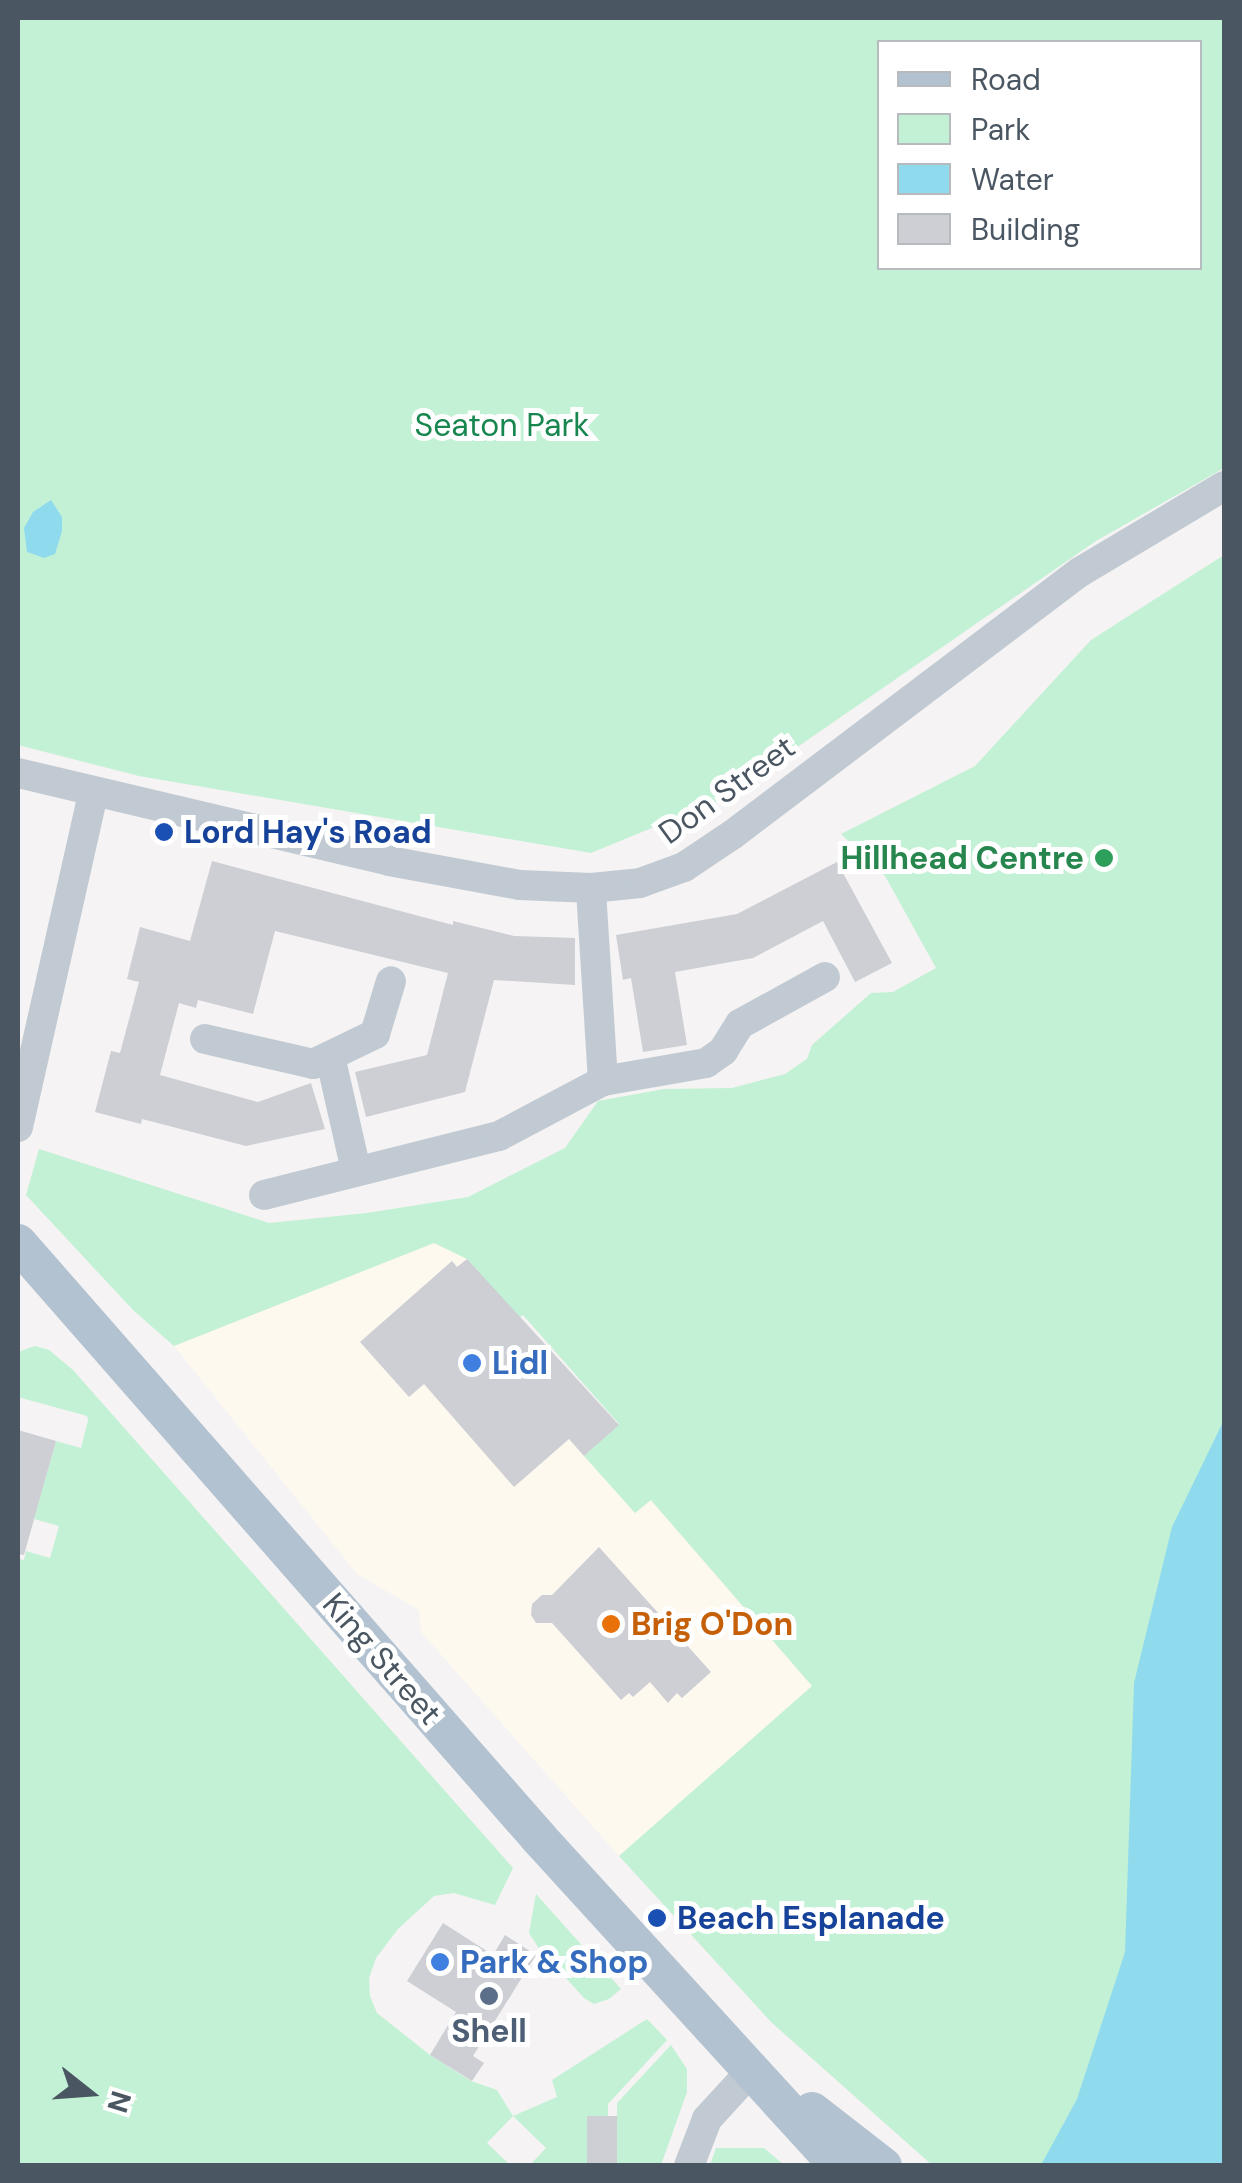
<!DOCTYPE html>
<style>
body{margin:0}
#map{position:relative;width:1242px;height:2183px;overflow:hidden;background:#f5f3f3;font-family:"DM Sans",sans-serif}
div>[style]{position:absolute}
.commercial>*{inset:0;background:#fdf9ef}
.green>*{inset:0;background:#c3f1d5}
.water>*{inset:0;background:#90daee}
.building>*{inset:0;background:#cdcfd5;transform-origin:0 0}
.minor>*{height:30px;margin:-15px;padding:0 15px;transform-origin:15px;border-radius:15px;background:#c1cad2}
.major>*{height:38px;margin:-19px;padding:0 19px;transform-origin:19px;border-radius:19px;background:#b3c2d1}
.dots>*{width:28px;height:28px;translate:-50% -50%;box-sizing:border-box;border:5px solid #fff;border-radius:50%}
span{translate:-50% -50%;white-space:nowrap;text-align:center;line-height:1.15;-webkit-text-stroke:10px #fff;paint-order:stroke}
.park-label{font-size:32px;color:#17864f}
.street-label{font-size:32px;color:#4a5661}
.transit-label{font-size:32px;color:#164399;font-weight:700}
.left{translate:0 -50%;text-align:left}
.leisure-label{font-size:32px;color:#27864d;font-weight:700}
.right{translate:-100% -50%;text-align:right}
.shop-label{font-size:32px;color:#366cbe;font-weight:700}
.food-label{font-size:32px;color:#c56008;font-weight:700}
.service-label{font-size:32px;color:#4e5e75;font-weight:700}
.frame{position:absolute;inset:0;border:20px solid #4a5661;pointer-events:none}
.legend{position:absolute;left:877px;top:40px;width:325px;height:230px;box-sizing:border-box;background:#fff;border:2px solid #b7bbc0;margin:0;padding:12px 18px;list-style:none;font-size:30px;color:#4a5661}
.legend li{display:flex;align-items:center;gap:20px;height:50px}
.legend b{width:50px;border:2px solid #b7bbc0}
.north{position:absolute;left:40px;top:2043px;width:100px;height:100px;-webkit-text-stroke:8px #fff;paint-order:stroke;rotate:107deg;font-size:28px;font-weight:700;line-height:40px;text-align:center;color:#4a5661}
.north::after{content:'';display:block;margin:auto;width:35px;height:45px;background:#4a5661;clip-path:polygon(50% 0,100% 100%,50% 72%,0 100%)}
</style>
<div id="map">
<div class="commercial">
<div style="clip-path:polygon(434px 1243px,467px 1259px,619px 1425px,585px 1456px,635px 1513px,650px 1500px,812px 1686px,619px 1856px,421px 1632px,419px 1610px,357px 1574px,174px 1346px)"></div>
</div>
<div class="green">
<div style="clip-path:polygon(evenodd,18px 18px,1224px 18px,1224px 468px,1096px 541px,722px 799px,591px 853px,139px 776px,18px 745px,18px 18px,880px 42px,1200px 42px,1200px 268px,880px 268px,880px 42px)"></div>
<div style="clip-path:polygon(1224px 555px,1224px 2165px,932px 2165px,771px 2022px,619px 1856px,812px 1686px,651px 1500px,635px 1513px,584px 1456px,619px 1424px,523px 1315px,519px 1318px,467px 1259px,434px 1243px,174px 1346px,133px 1310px,26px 1195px,39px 1149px,269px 1223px,367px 1213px,468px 1197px,565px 1148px,598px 1101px,664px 1089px,732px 1088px,785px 1074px,807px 1059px,812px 1045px,871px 993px,893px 992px,936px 968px,885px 876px,841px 834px,975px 766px,1091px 640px)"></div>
<div style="clip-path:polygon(35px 1346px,49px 1350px,73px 1370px,513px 1868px,495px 1905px,454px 1893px,434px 1896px,398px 1929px,376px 1958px,369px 1978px,370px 1996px,377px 2013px,430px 2055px,471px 2081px,497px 2090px,513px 2116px,557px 2097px,552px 2080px,647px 2019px,667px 2040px,608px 2104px,608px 2116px,587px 2116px,587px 2165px,530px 2165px,546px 2148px,513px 2116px,487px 2143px,510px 2165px,18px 2165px,18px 1559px,24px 1560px,26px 1551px,50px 1558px,59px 1526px,34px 1519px,56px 1441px,81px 1448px,88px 1421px,87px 1416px,18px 1397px,18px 1352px)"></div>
<div style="clip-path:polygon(536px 1894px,621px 1989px,609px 1999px,594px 2004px,584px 1998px,538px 1947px,529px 1933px)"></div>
<div style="clip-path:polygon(671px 2045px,687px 2069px,687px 2092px,661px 2165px,617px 2165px,617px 2103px)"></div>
<div style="clip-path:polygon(716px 2148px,764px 2148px,784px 2165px,710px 2165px)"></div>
</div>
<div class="water">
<div style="clip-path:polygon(51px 500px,62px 517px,62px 531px,55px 554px,44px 558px,27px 552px,24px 528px,33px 512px)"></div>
<div style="clip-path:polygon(1224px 1420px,1224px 2165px,1041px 2165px,1077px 2099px,1125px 1952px,1134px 1683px,1172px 1527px)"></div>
</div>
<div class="building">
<div style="clip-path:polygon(212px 861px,453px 925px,453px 921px,514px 936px,575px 938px,575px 985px,494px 980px,465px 1092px,366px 1117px,355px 1072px,427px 1055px,448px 973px,275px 931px,253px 1014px,198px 1000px,196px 1008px,179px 1003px,160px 1075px,258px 1102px,311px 1083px,325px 1129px,246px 1146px,142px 1119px,141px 1124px,95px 1112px,111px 1051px,120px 1053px,139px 982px,127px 979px,140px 927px,190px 941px)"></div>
<div style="clip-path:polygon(837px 862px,892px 963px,855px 982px,823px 921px,753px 958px,675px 972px,687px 1045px,643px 1052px,631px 978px,623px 980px,616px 935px,737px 914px)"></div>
<div style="clip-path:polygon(467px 1259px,619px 1425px,584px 1456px,569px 1439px,514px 1487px,424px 1384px,409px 1397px,360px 1342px,452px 1261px,457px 1267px)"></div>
<div style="clip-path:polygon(18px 1430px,56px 1441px,24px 1555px,18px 1554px)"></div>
<div style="clip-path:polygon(599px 1547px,711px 1672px,682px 1698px,677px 1693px,668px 1703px,650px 1682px,633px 1697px,629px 1693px,621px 1700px,552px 1623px,536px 1623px,531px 1615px,532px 1604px,542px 1595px,552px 1595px)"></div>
<div style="clip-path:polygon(443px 1923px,493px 1955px,505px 1935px,536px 1955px,473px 2056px,484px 2063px,472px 2081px,430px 2055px,456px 2012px,407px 1981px)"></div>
<div style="left:587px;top:2116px;width:30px;height:50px"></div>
</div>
<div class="minor">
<div style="left:18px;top:773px;width:381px;rotate:13.3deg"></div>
<div style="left:389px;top:861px;width:133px;rotate:10.4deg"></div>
<div style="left:520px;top:885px;width:71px;rotate:2.4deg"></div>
<div style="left:591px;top:888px;width:49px;rotate:-5.8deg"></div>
<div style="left:640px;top:883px;width:47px;rotate:-20deg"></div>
<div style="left:684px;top:867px;width:58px;rotate:-33.7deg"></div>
<div style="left:732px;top:835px;width:436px;rotate:-37.1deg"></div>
<div style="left:1080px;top:572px;width:168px;rotate:-30.8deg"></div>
<div style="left:205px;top:1039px;width:111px;rotate:13deg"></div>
<div style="left:313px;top:1064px;width:69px;rotate:-25.8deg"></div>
<div style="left:375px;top:1034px;width:55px;rotate:-73.2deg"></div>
<div style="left:330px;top:1056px;width:117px;rotate:77.2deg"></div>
<div style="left:603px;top:1081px;width:105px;rotate:-9.9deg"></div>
<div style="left:706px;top:1063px;width:21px;rotate:-35deg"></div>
<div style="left:723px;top:1051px;width:32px;rotate:-58deg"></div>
<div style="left:740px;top:1024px;width:97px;rotate:-28.9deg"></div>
<div style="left:18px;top:1127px;width:344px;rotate:-77.3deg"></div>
<div style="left:264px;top:1195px;width:242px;rotate:-14.1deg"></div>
<div style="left:499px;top:1136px;width:118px;rotate:-27.9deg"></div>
<div style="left:603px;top:1081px;width:193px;rotate:-93.6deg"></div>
<div style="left:689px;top:2166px;width:50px;rotate:-69deg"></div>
<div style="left:707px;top:2119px;width:65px;rotate:-47.5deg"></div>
</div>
<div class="major">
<div style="left:18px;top:1243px;width:791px;rotate:48.79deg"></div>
<div style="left:539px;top:1838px;width:445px;rotate:47.6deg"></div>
<div style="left:812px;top:2111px;width:90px;rotate:37.8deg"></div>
</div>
<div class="dots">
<div style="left:164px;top:832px;background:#1a4fb4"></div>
<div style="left:1104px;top:858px;background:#2e9e5b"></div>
<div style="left:472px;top:1363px;background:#3f7fe0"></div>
<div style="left:611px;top:1624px;background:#e8710a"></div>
<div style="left:657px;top:1918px;background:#1a4fb4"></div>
<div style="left:440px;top:1962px;background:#3f7fe0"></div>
<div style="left:489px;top:1996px;background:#5c6f8a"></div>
</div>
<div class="park-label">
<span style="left:502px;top:425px">Seaton Park</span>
</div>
<div class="street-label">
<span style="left:727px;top:790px;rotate:-36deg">Don Street</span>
<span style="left:382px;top:1659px;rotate:49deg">King Street</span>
</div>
<div class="transit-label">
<span class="left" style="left:184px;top:832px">Lord Hay's Road</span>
<span class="left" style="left:677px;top:1918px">Beach Esplanade</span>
</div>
<div class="leisure-label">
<span class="right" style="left:1084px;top:858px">Hillhead Centre</span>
</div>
<div class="shop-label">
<span class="left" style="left:492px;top:1363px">Lidl</span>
<span class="left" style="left:460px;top:1962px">Park &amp; Shop</span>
</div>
<div class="food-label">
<span class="left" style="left:631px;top:1624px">Brig O'Don</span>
</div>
<div class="service-label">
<span style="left:489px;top:2031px">Shell</span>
</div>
<div class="frame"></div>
<ul class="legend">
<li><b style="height:12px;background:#b3c2d1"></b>Road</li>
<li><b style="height:28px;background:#c3f1d5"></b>Park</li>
<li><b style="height:28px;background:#90daee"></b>Water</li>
<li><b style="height:28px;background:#cdcfd5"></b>Building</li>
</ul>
<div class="north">N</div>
</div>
